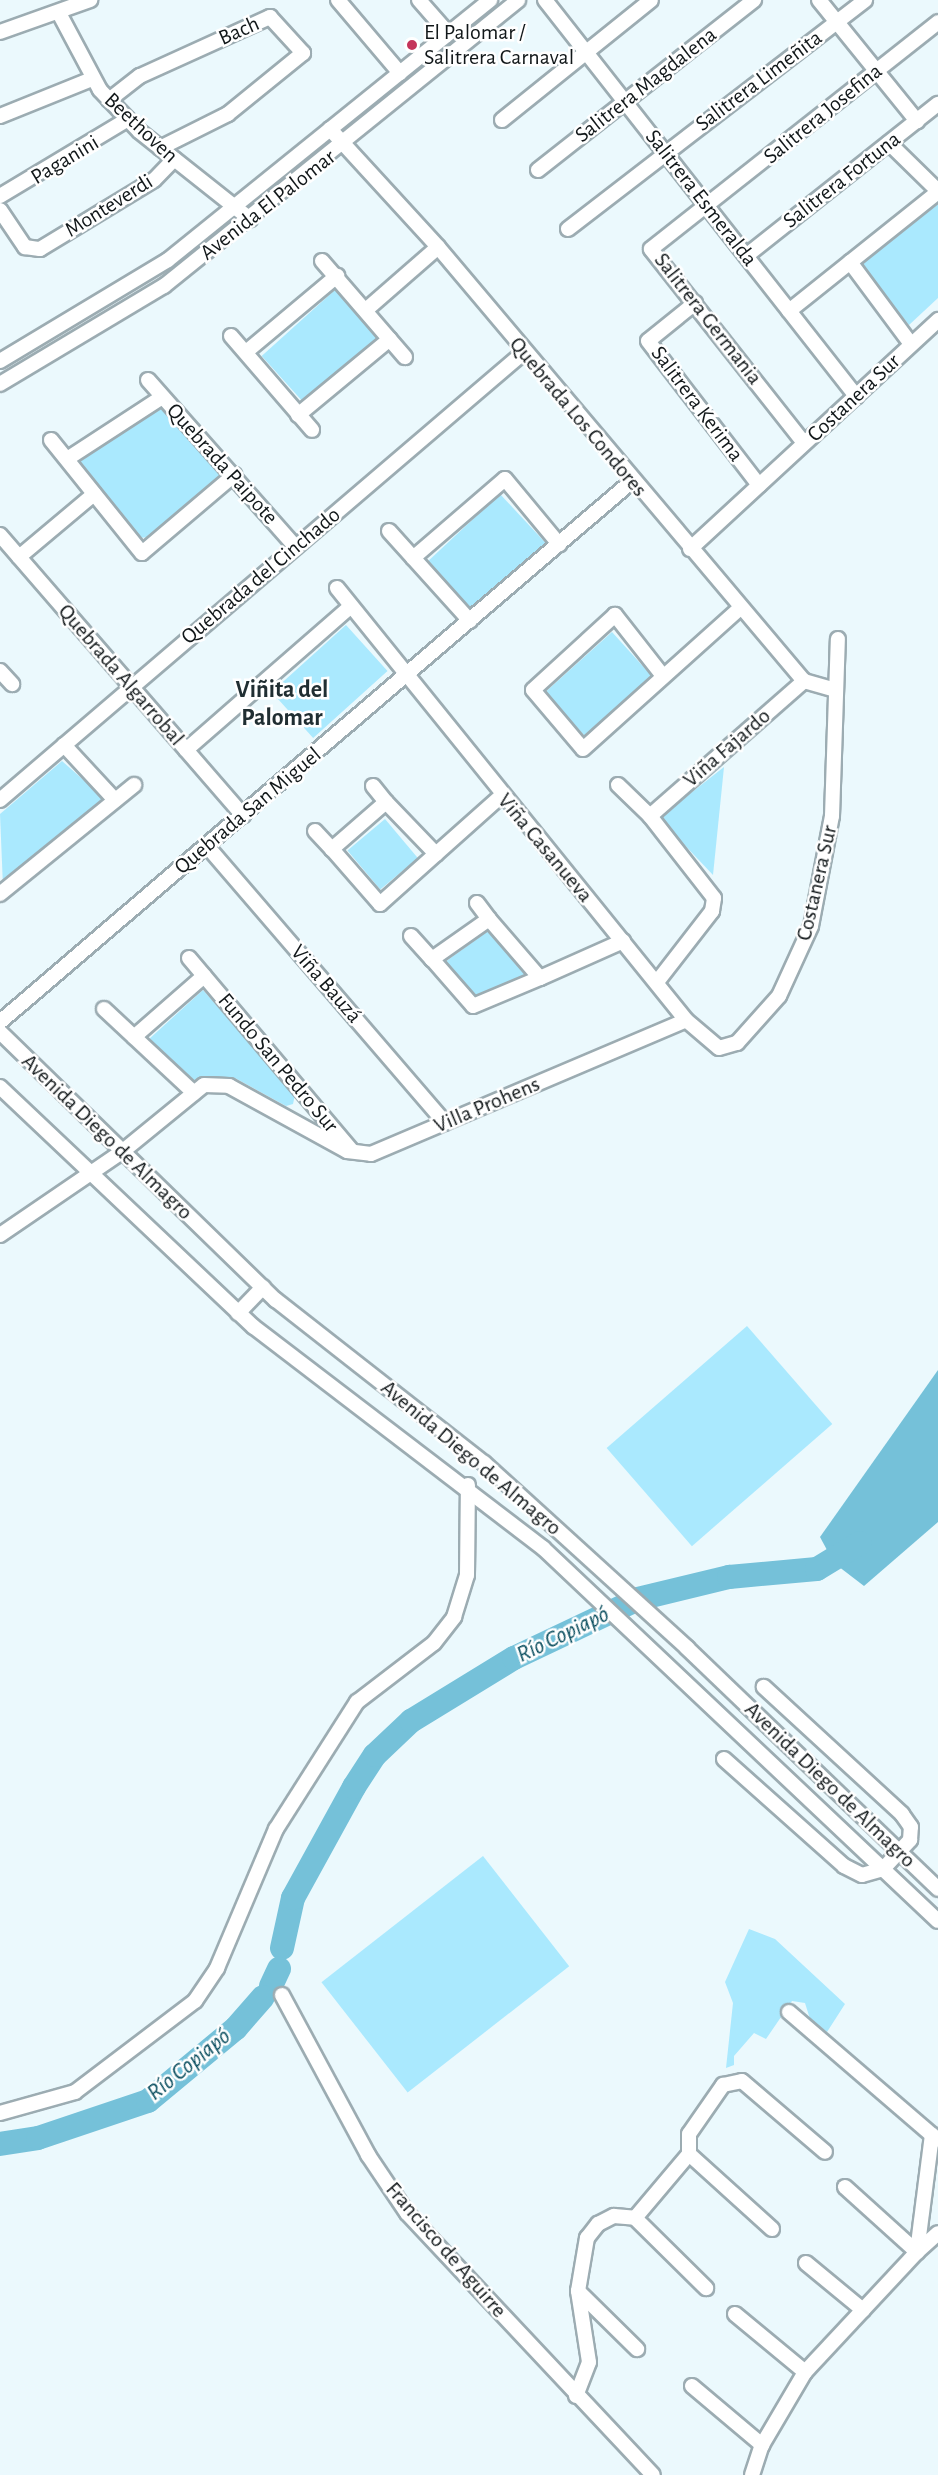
<!DOCTYPE html>
<meta charset="utf-8">
<style>
body{margin:0}
#map{position:relative;width:938px;height:2475px;overflow:hidden;background:#ebf9fd;font-family:"Alegreya Sans",sans-serif}
div>[style]{position:absolute}
.green>*{inset:0;background:#aae9fe;transform-origin:0 0}
.water>*{inset:0;background:#75c1d9}
.river>*{height:24px;margin:-12px;padding:0 12px;transform-origin:12px;border-radius:12px;background:#75c1d9}
.roads{filter:drop-shadow(2px 0 #9cacb2) drop-shadow(-2px 0 #9cacb2) drop-shadow(0 2px #9cacb2) drop-shadow(0 -2px #9cacb2)}
.minor>*{height:14px;margin:-7px;padding:0 7px;transform-origin:7px;border-radius:7px;background:#fff}
.dots>*{width:16px;height:16px;translate:-50% -50%;box-sizing:border-box;border:3px solid #fff;border-radius:50%}
span{translate:-50% -50%;white-space:nowrap;text-align:center;line-height:1.15;-webkit-text-stroke:5px #fff;paint-order:stroke}
.street-label{font-size:22px;color:#111719}
.poi-label{font-size:22px;color:#111719}
.left{translate:0 -50%;text-align:left}
.neighbourhood-label{font-size:24px;color:#202e32;font-weight:700}
.water-label{font-size:24px;color:#0a4e5f;font-style:italic}
</style>
<div id="map">
<div class="green">
<div style="clip-path:polygon(938px 204px,938px 298px,909px 325px,861px 265px)"></div>
<div style="left:336px;top:289px;width:64px;height:100px;rotate:48deg"></div>
<div style="clip-path:polygon(159px 409px,168px 411px,218px 464px,222px 475px,149px 537px,139px 538px,80px 466px,82px 457px)"></div>
<div style="left:500px;top:494px;width:67px;height:100px;rotate:47deg"></div>
<div style="left:346px;top:625px;width:62px;height:100px;rotate:48deg"></div>
<div style="left:612px;top:632px;width:59px;height:90px;rotate:48deg"></div>
<div style="clip-path:polygon(62px 761px,105px 799px,3px 887px,0 814px)"></div>
<div style="clip-path:polygon(724px 767px,713px 875px,659px 818px)"></div>
<div style="left:385px;top:819px;width:51px;height:49px;rotate:50deg"></div>
<div style="clip-path:polygon(488px 931px,527px 975px,474px 998px,445px 962px)"></div>
<div style="clip-path:polygon(203px 990px,295px 1095px,293px 1104px,286px 1106px,235px 1078px,195px 1081px,148px 1040px)"></div>
<div style="left:747px;top:1326px;width:130px;height:186px;rotate:49deg"></div>
<div style="left:483px;top:1856px;width:140px;height:205px;rotate:52deg"></div>
<div style="clip-path:polygon(749px 1929px,775px 1939px,845px 2004px,827px 2032px,810px 2019px,805px 2003px,792px 2001px,766px 2039px,754px 2033px,734px 2056px,734px 2065px,726px 2068px,733px 2003px,725px 1982px)"></div>
</div>
<div class="water">
<div style="clip-path:polygon(938px 1370px,938px 1522px,864px 1586px,834px 1563px,820px 1537px)"></div>
</div>
<div class="river">
<div style="left:282px;top:1948px;width:51px;rotate:-77.6deg"></div>
<div style="left:293px;top:1898px;width:127px;rotate:-61.2deg"></div>
<div style="left:354px;top:1787px;width:38px;rotate:-57deg"></div>
<div style="left:375px;top:1755px;width:50px;rotate:-43.4deg"></div>
<div style="left:411px;top:1721px;width:121px;rotate:-31.5deg"></div>
<div style="left:514px;top:1658px;width:137px;rotate:-25.4deg"></div>
<div style="left:638px;top:1599px;width:94px;rotate:-13.6deg"></div>
<div style="left:729px;top:1577px;width:88px;rotate:-5.2deg"></div>
<div style="left:817px;top:1569px;width:50px;rotate:-31.2deg"></div>
<div style="left:271px;top:1986px;width:19px;rotate:-65deg"></div>
<div style="left:0;top:2144px;width:38px;rotate:-9deg"></div>
<div style="left:38px;top:2138px;width:116px;rotate:-18.6deg"></div>
<div style="left:148px;top:2101px;width:114px;rotate:-39.7deg"></div>
<div style="left:236px;top:2028px;width:41px;rotate:-48.9deg"></div>
</div>
<div class="roads">
<div class="minor">
<div style="left:338px;top:0;width:96px;rotate:49.7deg"></div>
<div style="left:419px;top:0;width:44px;rotate:48.7deg"></div>
<div style="left:545px;top:0;width:504px;rotate:51.86deg"></div>
<div style="left:819px;top:0;width:156px;rotate:51deg"></div>
<div style="left:59px;top:13px;width:87px;rotate:62deg"></div>
<div style="left:100px;top:90px;width:57px;rotate:46.4deg"></div>
<div style="left:139px;top:131px;width:142px;rotate:38.4deg"></div>
<div style="left:0;top:32px;width:96px;rotate:-19.6deg"></div>
<div style="left:109px;top:100px;width:39px;rotate:-38deg"></div>
<div style="left:140px;top:76px;width:143px;rotate:-24.4deg"></div>
<div style="left:270px;top:17px;width:49px;rotate:47.5deg"></div>
<div style="left:303px;top:53px;width:97px;rotate:140.9deg"></div>
<div style="left:228px;top:114px;width:76px;rotate:153.4deg"></div>
<div style="left:0;top:116px;width:99px;rotate:-21.9deg"></div>
<div style="left:502px;top:120px;width:191px;rotate:-38.8deg"></div>
<div style="left:330px;top:129px;width:160px;rotate:47.5deg"></div>
<div style="left:438px;top:247px;width:568px;rotate:49.86deg"></div>
<div style="left:804px;top:681px;width:32px;rotate:16deg"></div>
<div style="left:889px;top:143px;width:69px;rotate:44.4deg"></div>
<div style="left:538px;top:170px;width:275px;rotate:-38.2deg"></div>
<div style="left:0;top:196px;width:149px;rotate:-31deg"></div>
<div style="left:0;top:210px;width:45px;rotate:56deg"></div>
<div style="left:25px;top:247px;width:15px;rotate:8deg"></div>
<div style="left:40px;top:249px;width:133px;rotate:-31.2deg"></div>
<div style="left:154px;top:180px;width:29px;rotate:-46deg"></div>
<div style="left:568px;top:229px;width:375px;rotate:-37.6deg"></div>
<div style="left:746px;top:256px;width:245px;rotate:-38.4deg"></div>
<div style="left:322px;top:261px;width:127px;rotate:49.2deg"></div>
<div style="left:850px;top:262px;width:102px;rotate:53.4deg"></div>
<div style="left:695px;top:303px;width:60px;rotate:141deg"></div>
<div style="left:648px;top:341px;width:182px;rotate:52.4deg"></div>
<div style="left:367px;top:309px;width:94px;rotate:-41.1deg"></div>
<div style="left:789px;top:311px;width:191px;rotate:-38.6deg"></div>
<div style="left:231px;top:336px;width:124px;rotate:49.2deg"></div>
<div style="left:246px;top:352px;width:119px;rotate:-39.9deg"></div>
<div style="left:0;top:361px;width:196px;rotate:-31deg"></div>
<div style="left:168px;top:260px;width:414px;rotate:-38.9deg"></div>
<div style="left:148px;top:380px;width:223px;rotate:48.5deg"></div>
<div style="left:0;top:384px;width:191px;rotate:-30.9deg"></div>
<div style="left:164px;top:286px;width:455px;rotate:-38.9deg"></div>
<div style="left:298px;top:415px;width:119px;rotate:-39.6deg"></div>
<div style="left:51px;top:440px;width:145px;rotate:51.2deg"></div>
<div style="left:142px;top:553px;width:121px;rotate:-40.3deg"></div>
<div style="left:804px;top:443px;width:247px;rotate:-128.3deg"></div>
<div style="left:651px;top:249px;width:366px;rotate:-38.3deg"></div>
<div style="left:67px;top:459px;width:113px;rotate:-33.1deg"></div>
<div style="left:389px;top:531px;width:121px;rotate:48deg"></div>
<div style="left:0;top:535px;width:371px;rotate:49.1deg"></div>
<div style="left:690px;top:549px;width:338px;rotate:-42.7deg"></div>
<div style="left:19px;top:557px;width:98px;rotate:-40deg"></div>
<div style="left:413px;top:558px;width:121px;rotate:-40.7deg"></div>
<div style="left:505px;top:479px;width:85px;rotate:50.3deg"></div>
<div style="left:337px;top:588px;width:555px;rotate:51.07deg"></div>
<div style="left:686px;top:1020px;width:43px;rotate:40.3deg"></div>
<div style="left:719px;top:1048px;width:19px;rotate:-16deg"></div>
<div style="left:737px;top:1043px;width:63px;rotate:-48.2deg"></div>
<div style="left:779px;top:996px;width:77px;rotate:-65.4deg"></div>
<div style="left:811px;top:926px;width:112px;rotate:-79.2deg"></div>
<div style="left:832px;top:816px;width:177px;rotate:-88.1deg"></div>
<div style="left:0;top:671px;width:18px;rotate:47deg"></div>
<div style="left:663px;top:676px;width:78px;rotate:-128.2deg"></div>
<div style="left:615px;top:615px;width:111px;rotate:137.6deg"></div>
<div style="left:533px;top:690px;width:77px;rotate:49.7deg"></div>
<div style="left:583px;top:749px;width:211px;rotate:-41.9deg"></div>
<div style="left:64px;top:745px;width:75px;rotate:47.2deg"></div>
<div style="left:186px;top:750px;width:216px;rotate:-41.1deg"></div>
<div style="left:618px;top:785px;width:45px;rotate:44.1deg"></div>
<div style="left:373px;top:786px;width:21px;rotate:51deg"></div>
<div style="left:0;top:800px;width:688px;rotate:-40.52deg"></div>
<div style="left:315px;top:831px;width:25px;rotate:47deg"></div>
<div style="left:207px;top:846px;width:365px;rotate:49.3deg"></div>
<div style="left:436px;top:854px;width:72px;rotate:-133.9deg"></div>
<div style="left:386px;top:802px;width:72px;rotate:139deg"></div>
<div style="left:332px;top:849px;width:73px;rotate:48.9deg"></div>
<div style="left:380px;top:904px;width:75px;rotate:-41.8deg"></div>
<div style="left:436px;top:854px;width:87px;rotate:-41.7deg"></div>
<div style="left:0;top:894px;width:173px;rotate:-39.1deg"></div>
<div style="left:477px;top:903px;width:20px;rotate:53deg"></div>
<div style="left:411px;top:936px;width:31px;rotate:48deg"></div>
<div style="left:189px;top:958px;width:251px;rotate:49.8deg"></div>
<div style="left:540px;top:978px;width:78px;rotate:-130.8deg"></div>
<div style="left:489px;top:919px;width:70px;rotate:144.9deg"></div>
<div style="left:432px;top:959px;width:62px;rotate:48.9deg"></div>
<div style="left:473px;top:1006px;width:73px;rotate:-22.7deg"></div>
<div style="left:540px;top:978px;width:91px;rotate:-24deg"></div>
<div style="left:657px;top:982px;width:90px;rotate:-52.2deg"></div>
<div style="left:712px;top:911px;width:13px;rotate:-81deg"></div>
<div style="left:714px;top:898px;width:104px;rotate:-128deg"></div>
<div style="left:650px;top:816px;width:205px;rotate:-41.2deg"></div>
<div style="left:104px;top:1009px;width:123px;rotate:43deg"></div>
<div style="left:0;top:1022px;width:832px;rotate:-40.56deg"></div>
<div style="left:0;top:1032px;width:385px;rotate:44.2deg"></div>
<div style="left:276px;top:1300px;width:264px;rotate:38.1deg"></div>
<div style="left:484px;top:1463px;width:275px;rotate:42.3deg"></div>
<div style="left:687px;top:1648px;width:348px;rotate:43.8deg"></div>
<div style="left:134px;top:1037px;width:93px;rotate:-41.1deg"></div>
<div style="left:0;top:1087px;width:349px;rotate:43.4deg"></div>
<div style="left:254px;top:1327px;width:364px;rotate:37.4deg"></div>
<div style="left:543px;top:1548px;width:543px;rotate:43.36deg"></div>
<div style="left:0;top:1235px;width:149px;rotate:-34.3deg"></div>
<div style="left:123px;top:1151px;width:104px;rotate:-39.2deg"></div>
<div style="left:204px;top:1085px;width:25px;rotate:2deg"></div>
<div style="left:229px;top:1086px;width:135px;rotate:28.8deg"></div>
<div style="left:347px;top:1151px;width:24px;rotate:7deg"></div>
<div style="left:371px;top:1154px;width:342px;rotate:-23deg"></div>
<div style="left:238px;top:1313px;width:36px;rotate:-46deg"></div>
<div style="left:724px;top:1759px;width:161px;rotate:41.7deg"></div>
<div style="left:844px;top:1866px;width:20px;rotate:27deg"></div>
<div style="left:862px;top:1875px;width:22px;rotate:-16deg"></div>
<div style="left:883px;top:1869px;width:40px;rotate:-47deg"></div>
<div style="left:910px;top:1840px;width:13px;rotate:-86deg"></div>
<div style="left:911px;top:1827px;width:16px;rotate:-125deg"></div>
<div style="left:902px;top:1814px;width:188px;rotate:-137.4deg"></div>
<div style="left:282px;top:1995px;width:182px;rotate:61.7deg"></div>
<div style="left:368px;top:2155px;width:70px;rotate:56.1deg"></div>
<div style="left:407px;top:2213px;width:359px;rotate:46.8deg"></div>
<div style="left:789px;top:2012px;width:196px;rotate:40.7deg"></div>
<div style="left:0;top:2113px;width:78px;rotate:-15.6deg"></div>
<div style="left:75px;top:2092px;width:151px;rotate:-37.2deg"></div>
<div style="left:195px;top:2001px;width:40px;rotate:-56deg"></div>
<div style="left:217px;top:1968px;width:151px;rotate:-67deg"></div>
<div style="left:276px;top:1829px;width:151px;rotate:-57.5deg"></div>
<div style="left:357px;top:1702px;width:97px;rotate:-37.5deg"></div>
<div style="left:434px;top:1643px;width:33px;rotate:-52deg"></div>
<div style="left:454px;top:1617px;width:44px;rotate:-72.8deg"></div>
<div style="left:467px;top:1575px;width:90px;rotate:-89.4deg"></div>
<div style="left:845px;top:2187px;width:97px;rotate:42.1deg"></div>
<div style="left:917px;top:2252px;width:28px;rotate:-42deg"></div>
<div style="left:635px;top:2218px;width:84px;rotate:-49.8deg"></div>
<div style="left:772px;top:2229px;width:112px;rotate:-137.9deg"></div>
<div style="left:689px;top:2154px;width:20px;rotate:-90deg"></div>
<div style="left:689px;top:2134px;width:60px;rotate:-55.2deg"></div>
<div style="left:723px;top:2085px;width:19px;rotate:-12deg"></div>
<div style="left:742px;top:2081px;width:109px;rotate:40.5deg"></div>
<div style="left:806px;top:2263px;width:74px;rotate:39.5deg"></div>
<div style="left:578px;top:2291px;width:83px;rotate:44.5deg"></div>
<div style="left:735px;top:2314px;width:91px;rotate:39.6deg"></div>
<div style="left:692px;top:2386px;width:92px;rotate:40.1deg"></div>
<div style="left:576px;top:2396px;width:36px;rotate:-69deg"></div>
<div style="left:589px;top:2362px;width:72px;rotate:-98.8deg"></div>
<div style="left:578px;top:2291px;width:54px;rotate:-80.4deg"></div>
<div style="left:587px;top:2238px;width:18px;rotate:-52deg"></div>
<div style="left:598px;top:2224px;width:18px;rotate:-27deg"></div>
<div style="left:614px;top:2216px;width:21px;rotate:5deg"></div>
<div style="left:635px;top:2218px;width:100px;rotate:44.6deg"></div>
<div style="left:752px;top:2475px;width:32px;rotate:-72deg"></div>
<div style="left:762px;top:2445px;width:85px;rotate:-59.5deg"></div>
<div style="left:805px;top:2372px;width:164px;rotate:-47deg"></div>
<div style="left:917px;top:2252px;width:118px;rotate:-82.7deg"></div>
</div>
</div>
<div class="dots">
<div style="left:412px;top:45px;background:#c4345a"></div>
</div>
<div class="street-label">
<span style="left:239px;top:31px;rotate:-24deg">Bach</span>
<span style="left:759px;top:81px;rotate:-37deg">Salitrera Limeñita</span>
<span style="left:646px;top:85px;rotate:-38deg">Salitrera Magdalena</span>
<span style="left:823px;top:114px;rotate:-39deg">Salitrera Josefina</span>
<span style="left:141px;top:128px;rotate:43deg">Beethoven</span>
<span style="left:65px;top:160px;rotate:-31deg">Paganini</span>
<span style="left:842px;top:180px;rotate:-38deg">Salitrera Fortuna</span>
<span style="left:701px;top:198px;rotate:52deg">Salitrera Esmeralda</span>
<span style="left:268px;top:205px;rotate:-38deg">Avenida El Palomar</span>
<span style="left:109px;top:206px;rotate:-32deg">Monteverdi</span>
<span style="left:708px;top:319px;rotate:52deg">Salitrera Germania</span>
<span style="left:854px;top:398px;rotate:-43deg">Costanera Sur</span>
<span style="left:697px;top:404px;rotate:53deg">Salitrera Kerima</span>
<span style="left:578px;top:417px;rotate:50deg">Quebrada Los Condores</span>
<span style="left:222px;top:464px;rotate:48deg">Quebrada Paipote</span>
<span style="left:261px;top:576px;rotate:-40deg">Quebrada del Cinchado</span>
<span style="left:121px;top:675px;rotate:49deg">Quebrada Algarrobal</span>
<span style="left:727px;top:748px;rotate:-41deg">Viña Fajardo</span>
<span style="left:248px;top:811px;rotate:-40deg">Quebrada San Miguel</span>
<span style="left:545px;top:848px;rotate:50deg">Viña Casanueva</span>
<span style="left:817px;top:883px;rotate:-77deg">Costanera Sur</span>
<span style="left:326px;top:984px;rotate:49deg">Viña Bauzá</span>
<span style="left:278px;top:1063px;rotate:50deg">Fundo San Pedro Sur</span>
<span style="left:487px;top:1105px;rotate:-23deg">Villa Prohens</span>
<span style="left:107px;top:1137px;rotate:44deg">Avenida Diego de Almagro</span>
<span style="left:471px;top:1458px;rotate:40deg">Avenida Diego de Almagro</span>
<span style="left:830px;top:1785px;rotate:44deg">Avenida Diego de Almagro</span>
<span style="left:446px;top:2250px;rotate:49deg">Francisco de Aguirre</span>
</div>
<div class="poi-label">
<span class="left" style="left:424px;top:45px">El Palomar /<br>Salitrera Carnaval</span>
</div>
<div class="neighbourhood-label">
<span style="left:282px;top:705px">Viñita del<br>Palomar</span>
</div>
<div class="water-label">
<span style="left:563px;top:1635px;rotate:-26deg">Río Copiapó</span>
<span style="left:189px;top:2065px;rotate:-39deg">Río Copiapó</span>
</div>
</div>
